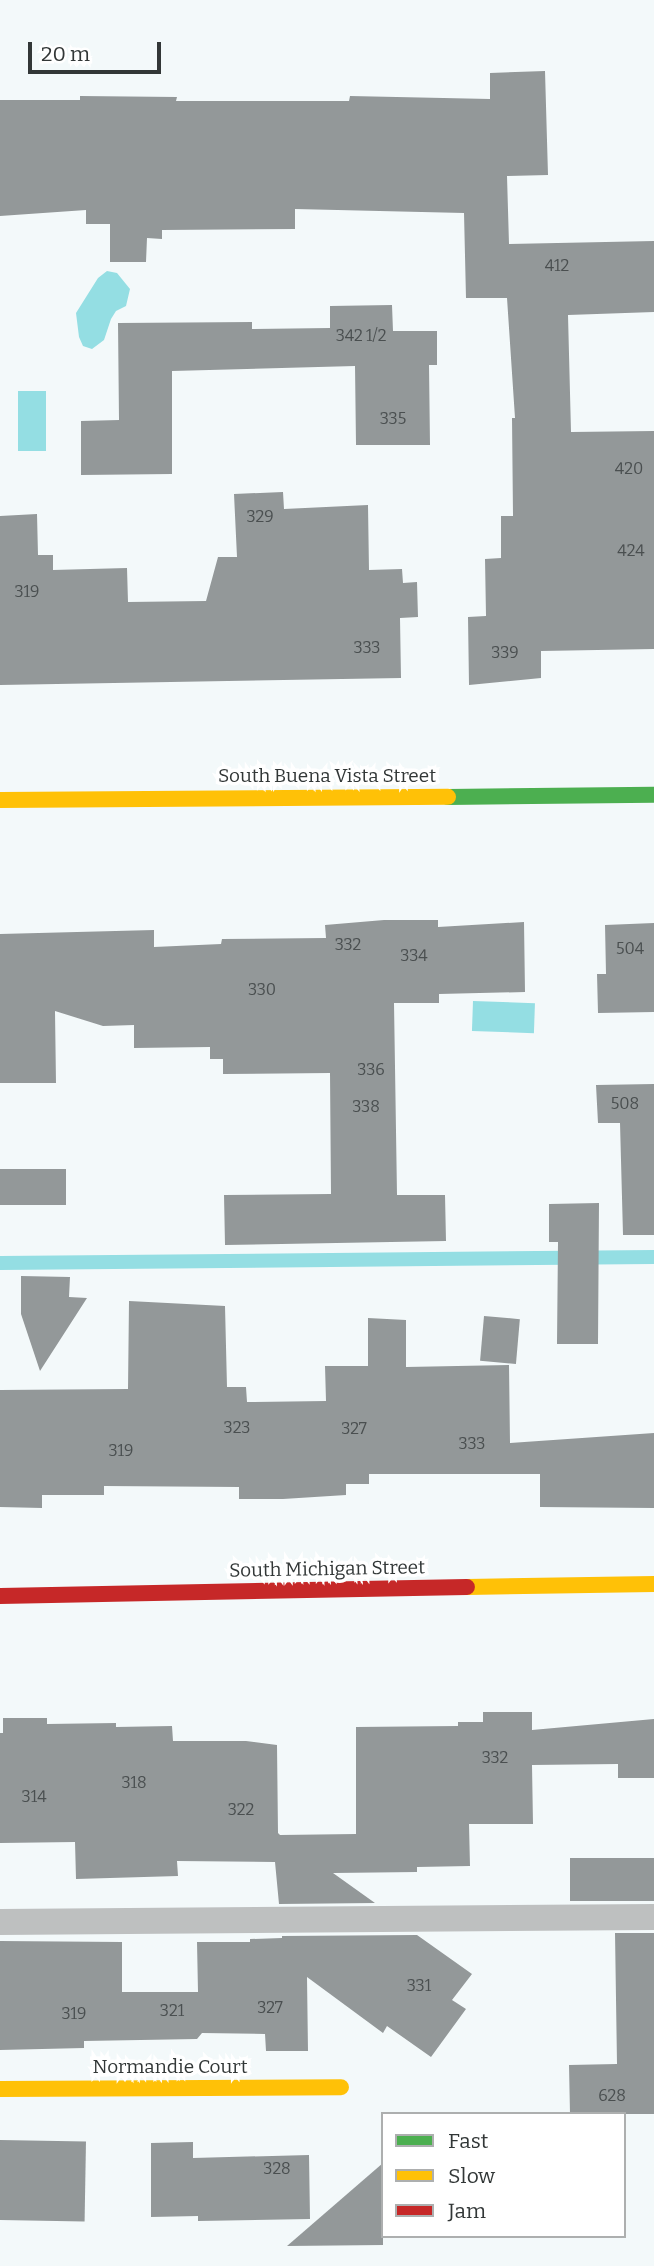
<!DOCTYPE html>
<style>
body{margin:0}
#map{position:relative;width:654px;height:2266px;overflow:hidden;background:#f3f9fa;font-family:Bitter,serif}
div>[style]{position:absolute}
.water>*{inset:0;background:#94dee3;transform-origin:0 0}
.stream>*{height:14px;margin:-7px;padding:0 7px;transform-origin:7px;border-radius:7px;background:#94dee3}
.building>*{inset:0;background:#939899;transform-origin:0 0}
.lane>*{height:26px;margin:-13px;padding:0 13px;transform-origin:13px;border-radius:13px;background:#bec0c0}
.fast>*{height:16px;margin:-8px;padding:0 8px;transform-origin:8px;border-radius:8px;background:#4caf50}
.slow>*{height:16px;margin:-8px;padding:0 8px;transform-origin:8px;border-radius:8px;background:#ffc107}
.jam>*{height:16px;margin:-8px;padding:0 8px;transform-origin:8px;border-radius:8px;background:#c62828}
span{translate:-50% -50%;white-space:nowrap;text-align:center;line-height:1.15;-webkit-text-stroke:7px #fff;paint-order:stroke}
.number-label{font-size:16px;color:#4a4f50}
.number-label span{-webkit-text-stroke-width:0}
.street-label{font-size:19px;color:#323737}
.legend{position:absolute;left:381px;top:2112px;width:245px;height:126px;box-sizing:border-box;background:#fff;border:2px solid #adafaf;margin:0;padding:9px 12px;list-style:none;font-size:21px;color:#323737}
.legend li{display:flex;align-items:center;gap:14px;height:35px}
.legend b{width:35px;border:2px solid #adafaf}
.scale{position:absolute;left:28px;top:42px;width:133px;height:32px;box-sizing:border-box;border:4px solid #323737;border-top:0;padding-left:9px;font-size:21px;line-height:24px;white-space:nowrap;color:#323737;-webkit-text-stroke:5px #fff;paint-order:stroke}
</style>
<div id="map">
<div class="water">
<div style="clip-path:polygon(107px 271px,117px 273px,130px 289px,126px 306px,116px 311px,111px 319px,104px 340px,92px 349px,83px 346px,79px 337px,76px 313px,98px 278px)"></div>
<div style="left:18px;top:391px;width:28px;height:60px"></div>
<div style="left:473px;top:1001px;width:62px;height:30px;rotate:2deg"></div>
</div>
<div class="stream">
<div style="left:0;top:1263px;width:654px;rotate:-0.53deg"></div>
</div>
<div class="building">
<div style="clip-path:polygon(545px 71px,548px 175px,507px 176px,509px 244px,654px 241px,654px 312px,568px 315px,571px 432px,654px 431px,654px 649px,541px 651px,541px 678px,469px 685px,468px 617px,486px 616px,485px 559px,501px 558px,501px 516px,513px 516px,512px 418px,515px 418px,507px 298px,466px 298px,464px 213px,295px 209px,295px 229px,162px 230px,162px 239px,147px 238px,146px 262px,110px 262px,110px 224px,86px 224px,86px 210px,0 216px,0 100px,80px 100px,80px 96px,177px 97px,176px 101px,349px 101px,350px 96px,490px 99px,490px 73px)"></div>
<div style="clip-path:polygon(392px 305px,393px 331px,437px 331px,437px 365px,429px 365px,430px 445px,356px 445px,355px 366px,172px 371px,172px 474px,81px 475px,81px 421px,119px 420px,118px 323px,252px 322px,252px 329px,330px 328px,330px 306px)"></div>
<div style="clip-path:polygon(283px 492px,284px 509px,368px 505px,369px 570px,402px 569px,403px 583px,417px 582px,418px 617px,400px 618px,401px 678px,0 685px,0 516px,37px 514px,38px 555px,53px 555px,53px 570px,127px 568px,128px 602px,206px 601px,218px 557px,237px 557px,234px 494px)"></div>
<div style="clip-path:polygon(384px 920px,438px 920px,438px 927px,524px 922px,525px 992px,439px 994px,439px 1003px,394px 1003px,397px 1195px,445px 1195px,446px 1241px,225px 1245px,224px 1195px,331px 1194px,330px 1073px,223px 1074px,223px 1059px,210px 1059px,210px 1047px,134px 1048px,134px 1025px,103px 1026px,55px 1011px,56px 1083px,0 1083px,0 934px,154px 930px,154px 947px,221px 944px,222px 939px,326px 938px,325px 925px)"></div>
<div style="clip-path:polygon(654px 923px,654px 1012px,598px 1013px,597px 974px,606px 974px,605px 925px)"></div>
<div style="clip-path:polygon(654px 1084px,654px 1235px,623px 1235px,620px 1123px,598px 1123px,596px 1085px)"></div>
<div style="left:66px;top:1169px;width:36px;height:66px;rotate:90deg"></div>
<div style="clip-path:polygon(599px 1203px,598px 1344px,557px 1344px,558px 1242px,549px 1242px,549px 1204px)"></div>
<div style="clip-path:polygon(21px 1276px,70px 1277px,69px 1297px,87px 1298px,40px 1371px,21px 1314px)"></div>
<div style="clip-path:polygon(129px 1301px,225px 1306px,227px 1387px,246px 1387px,247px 1402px,326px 1401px,325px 1366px,368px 1366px,368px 1318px,406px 1320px,406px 1367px,509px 1365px,510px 1443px,654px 1433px,654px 1508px,540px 1507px,540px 1474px,369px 1474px,369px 1484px,346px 1484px,346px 1495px,283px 1499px,239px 1499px,239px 1487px,104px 1486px,104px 1495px,42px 1495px,42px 1508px,0 1507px,0 1390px,128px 1389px)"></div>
<div style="left:484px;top:1316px;width:36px;height:45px;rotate:5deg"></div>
<div style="clip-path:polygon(483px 1712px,532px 1712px,532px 1730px,654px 1719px,654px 1778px,618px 1778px,618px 1764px,532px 1765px,533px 1824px,469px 1824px,470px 1866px,417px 1867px,417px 1872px,333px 1873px,375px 1903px,279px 1904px,275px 1862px,177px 1861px,178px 1876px,76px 1879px,75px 1842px,0 1843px,0 1733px,3px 1733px,3px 1718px,47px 1718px,47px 1724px,116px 1723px,116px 1727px,172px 1726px,173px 1741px,246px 1741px,277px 1745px,278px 1833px,280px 1835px,356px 1834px,356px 1727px,458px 1726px,458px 1722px,483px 1722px)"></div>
<div style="left:654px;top:1858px;width:43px;height:84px;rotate:90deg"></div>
<div style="clip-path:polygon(615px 1933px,654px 1933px,654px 2114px,570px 2114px,569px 2065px,617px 2064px)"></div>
<div style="clip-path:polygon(417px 1935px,472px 1974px,452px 2000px,466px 2009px,431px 2057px,387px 2026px,383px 2033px,307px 1977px,308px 2051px,266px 2051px,265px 2034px,202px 2033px,197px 2039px,84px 2041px,84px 2048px,0 2050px,0 1941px,122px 1942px,122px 1992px,198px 1992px,197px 1942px,250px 1942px,250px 1939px,282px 1938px,282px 1936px)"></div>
<div style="left:0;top:2140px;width:86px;height:80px;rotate:1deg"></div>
<div style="clip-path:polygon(193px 2142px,193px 2158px,309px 2155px,310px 2219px,198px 2221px,198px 2216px,151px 2217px,151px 2143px)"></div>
<div style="clip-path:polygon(383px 2163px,383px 2245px,287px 2246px)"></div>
</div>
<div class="lane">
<div style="left:0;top:1922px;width:654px;rotate:-0.44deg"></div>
</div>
<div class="fast">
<div style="left:448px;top:797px;width:206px;rotate:-0.6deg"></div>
</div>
<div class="slow">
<div style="left:0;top:800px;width:448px;rotate:-0.4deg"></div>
<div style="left:467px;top:1587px;width:187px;rotate:-0.9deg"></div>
<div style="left:0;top:2089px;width:341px;rotate:-0.3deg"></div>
</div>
<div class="jam">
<div style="left:0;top:1596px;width:467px;rotate:-1.1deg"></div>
</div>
<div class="number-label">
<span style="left:557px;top:266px">412</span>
<span style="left:361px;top:336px">342 1/2</span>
<span style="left:393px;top:419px">335</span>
<span style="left:629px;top:469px">420</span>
<span style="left:260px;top:517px">329</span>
<span style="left:631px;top:551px">424</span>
<span style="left:27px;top:592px">319</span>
<span style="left:367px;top:648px">333</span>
<span style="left:505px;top:653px">339</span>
<span style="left:348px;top:945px">332</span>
<span style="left:630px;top:949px">504</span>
<span style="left:414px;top:956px">334</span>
<span style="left:262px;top:990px">330</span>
<span style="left:371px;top:1070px">336</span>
<span style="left:625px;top:1104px">508</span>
<span style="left:366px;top:1107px">338</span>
<span style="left:237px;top:1428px">323</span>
<span style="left:354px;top:1429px">327</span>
<span style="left:472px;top:1444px">333</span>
<span style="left:121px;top:1451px">319</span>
<span style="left:495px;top:1758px">332</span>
<span style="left:134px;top:1783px">318</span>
<span style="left:34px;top:1797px">314</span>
<span style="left:241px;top:1810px">322</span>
<span style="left:419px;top:1986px">331</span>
<span style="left:270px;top:2008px">327</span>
<span style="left:172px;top:2011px">321</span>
<span style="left:74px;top:2014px">319</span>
<span style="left:612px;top:2096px">628</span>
<span style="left:277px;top:2169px">328</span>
</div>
<div class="street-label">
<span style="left:327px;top:776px">South Buena Vista Street</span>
<span style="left:327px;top:1569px;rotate:-1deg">South Michigan Street</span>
<span style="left:170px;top:2067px">Normandie Court</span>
</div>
<ul class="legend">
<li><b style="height:9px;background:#4caf50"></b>Fast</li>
<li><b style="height:9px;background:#ffc107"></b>Slow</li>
<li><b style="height:9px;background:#c62828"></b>Jam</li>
</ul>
<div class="scale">20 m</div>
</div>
